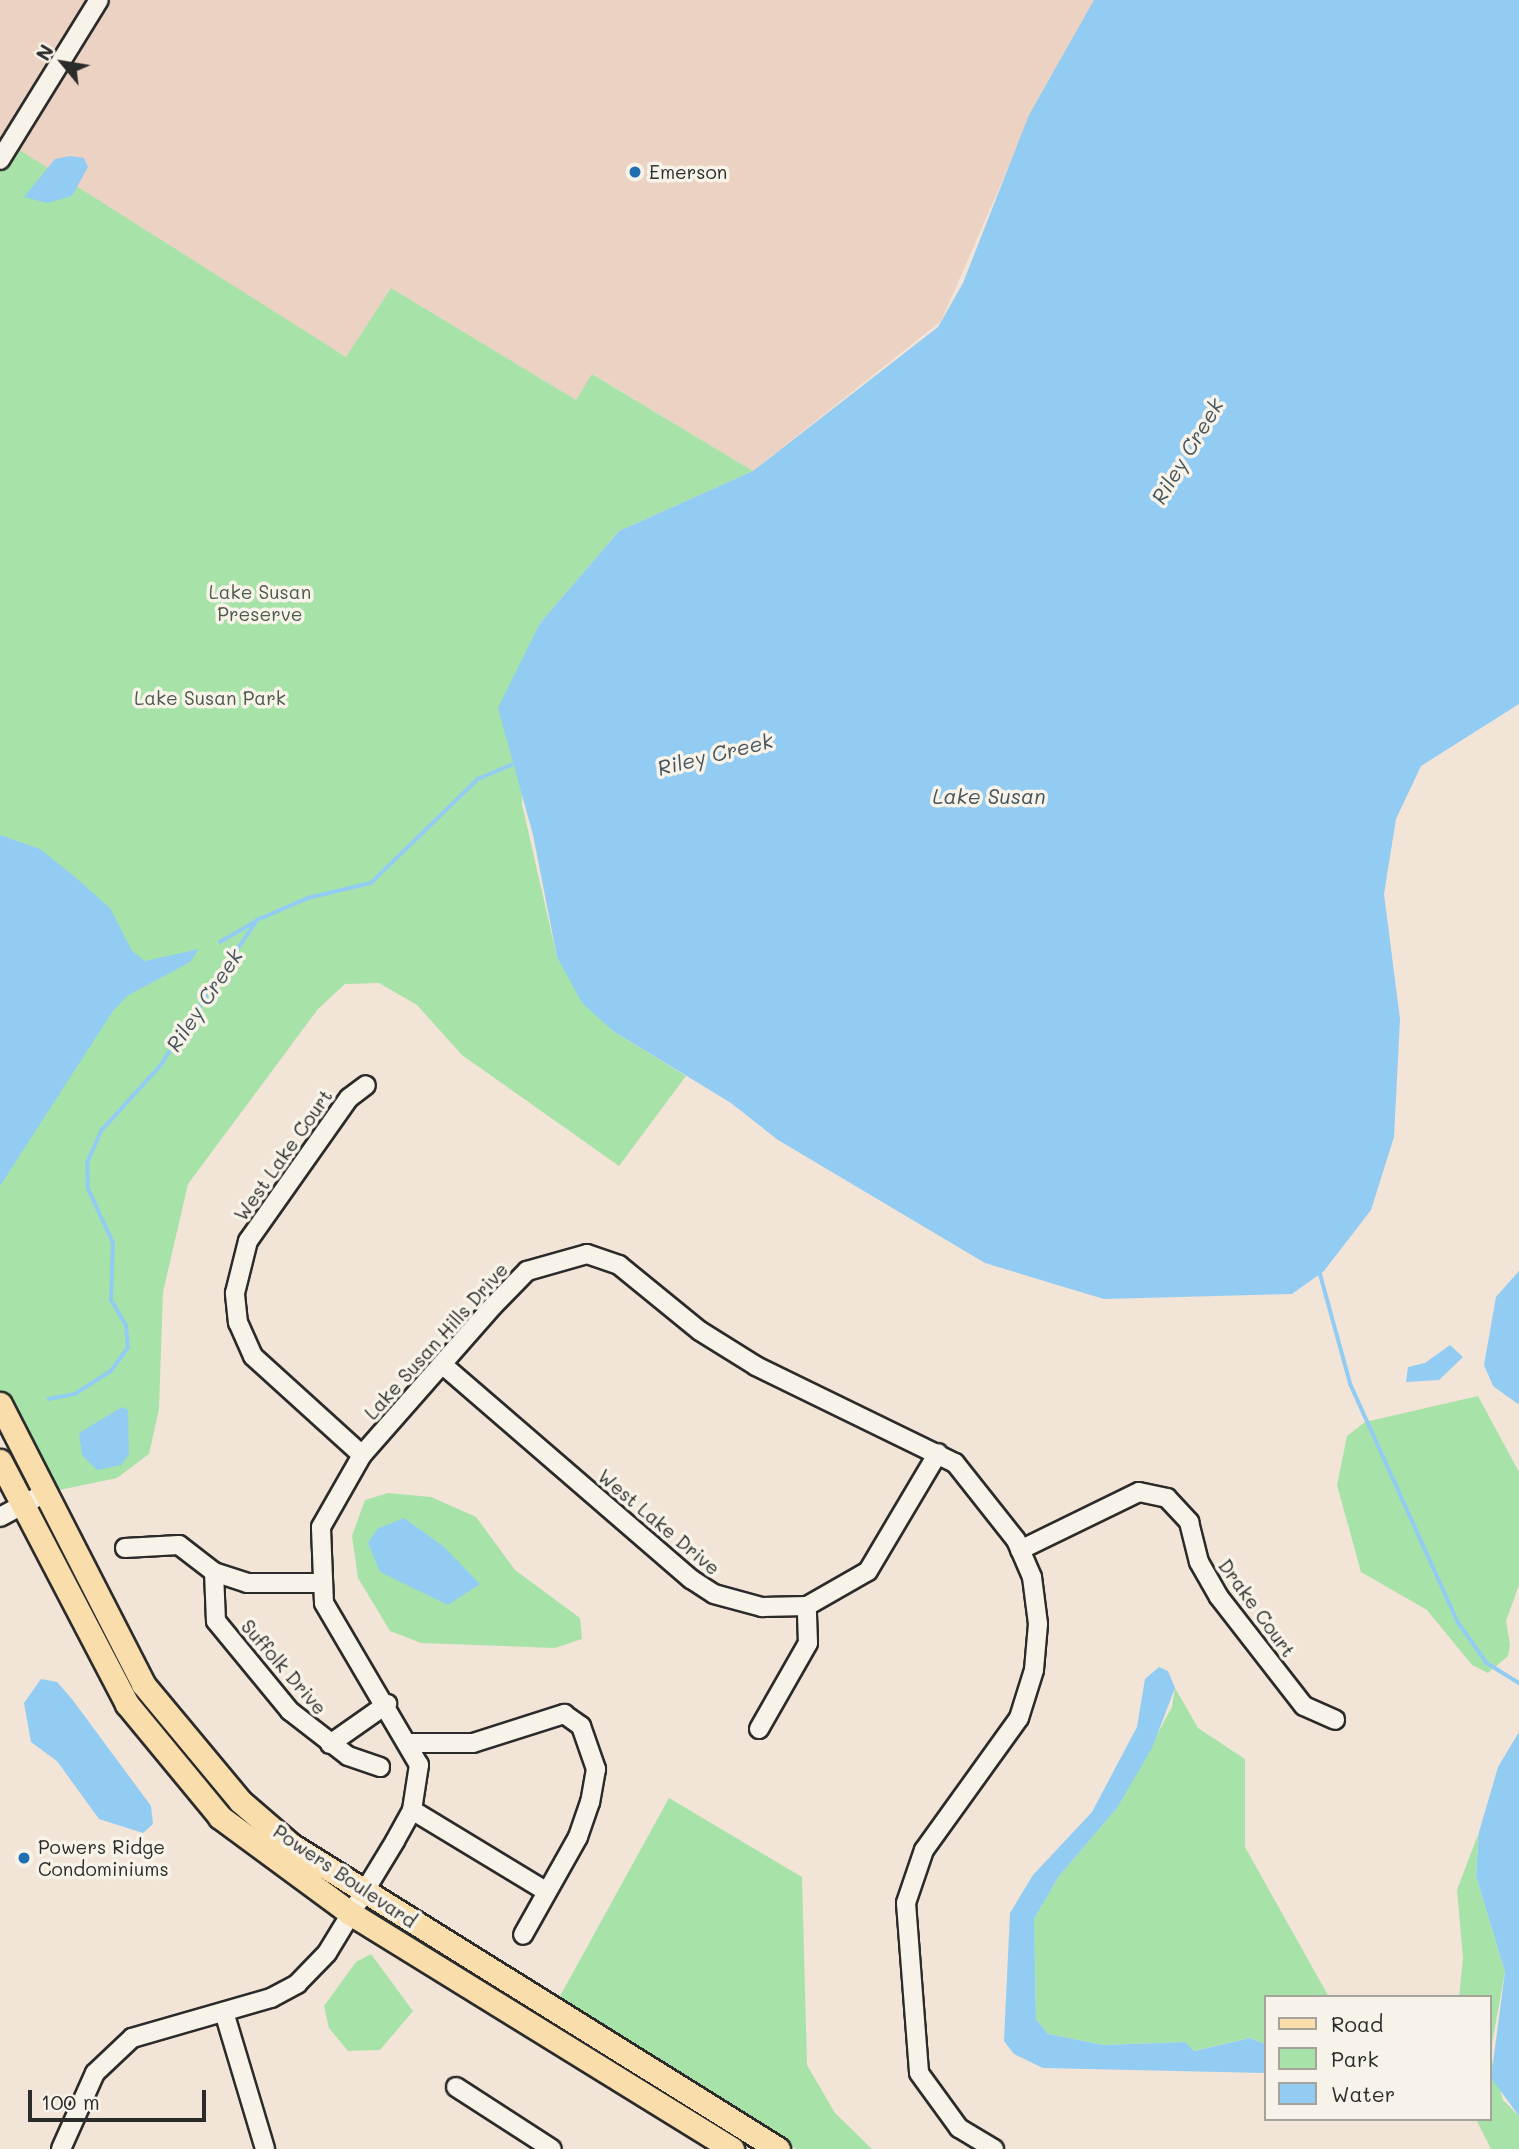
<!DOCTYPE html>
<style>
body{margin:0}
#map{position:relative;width:1519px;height:2149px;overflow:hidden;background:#f2e4d7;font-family:Mali,sans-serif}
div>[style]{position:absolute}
.built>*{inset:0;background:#ecd2c3}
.green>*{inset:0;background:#a7e3a8}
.water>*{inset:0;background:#92ccf2}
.stream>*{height:3.5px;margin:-1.75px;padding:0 1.75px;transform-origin:1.75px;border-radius:1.75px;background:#92ccf2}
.roads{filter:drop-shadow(2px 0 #2b2b2b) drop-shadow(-2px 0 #2b2b2b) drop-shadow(0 2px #2b2b2b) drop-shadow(0 -2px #2b2b2b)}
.minor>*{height:18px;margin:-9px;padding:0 9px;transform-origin:9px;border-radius:9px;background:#f7f3e8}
.major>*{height:23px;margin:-11.5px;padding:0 11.5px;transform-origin:11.5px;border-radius:11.5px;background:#f9ddab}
.dots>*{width:19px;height:19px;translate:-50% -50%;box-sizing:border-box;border:4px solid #f7f3e8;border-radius:50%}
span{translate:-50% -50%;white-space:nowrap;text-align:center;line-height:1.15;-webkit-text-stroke:7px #f7f3e8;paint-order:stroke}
.poi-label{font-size:19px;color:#2b2b2b}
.left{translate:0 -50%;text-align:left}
.park-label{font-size:19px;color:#4a594a}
.street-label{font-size:19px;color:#2b2b2b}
.water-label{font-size:21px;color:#45535d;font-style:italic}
.legend{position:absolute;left:1264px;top:1995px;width:228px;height:126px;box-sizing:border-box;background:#f7f3e8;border:2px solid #a5a39c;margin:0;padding:9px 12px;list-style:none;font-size:21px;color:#2b2b2b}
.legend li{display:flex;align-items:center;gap:14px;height:35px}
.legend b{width:35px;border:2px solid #a5a39c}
.north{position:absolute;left:28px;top:28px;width:70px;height:70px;-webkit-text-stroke:5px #f7f3e8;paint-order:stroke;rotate:300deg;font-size:19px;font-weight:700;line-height:28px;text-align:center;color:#2b2b2b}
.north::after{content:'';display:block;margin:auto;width:24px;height:32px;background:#2b2b2b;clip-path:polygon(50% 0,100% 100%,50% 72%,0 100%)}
.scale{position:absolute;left:28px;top:2090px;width:178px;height:32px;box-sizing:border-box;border:4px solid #2b2b2b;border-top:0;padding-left:9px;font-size:21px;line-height:24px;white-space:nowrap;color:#2b2b2b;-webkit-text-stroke:5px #f7f3e8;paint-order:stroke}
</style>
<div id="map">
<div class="built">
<div style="clip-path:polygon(0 0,1097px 0,1040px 95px,941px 321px,753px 471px,593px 374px,576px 400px,391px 288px,347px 357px,0 160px)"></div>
</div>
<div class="green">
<div style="clip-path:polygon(10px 144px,346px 357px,391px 288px,576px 400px,592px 374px,753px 471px,619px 531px,540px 623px,525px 655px,522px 804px,557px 957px,613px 1031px,686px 1076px,619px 1166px,462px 1055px,417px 1005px,379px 983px,345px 984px,318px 1009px,188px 1184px,163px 1292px,159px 1409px,149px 1454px,117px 1478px,45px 1493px,0 1404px,0 160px)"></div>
<div style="clip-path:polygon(1478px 1396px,1519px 1472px,1519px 1585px,1506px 1621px,1510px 1645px,1508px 1656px,1488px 1673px,1472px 1665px,1427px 1610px,1361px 1572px,1337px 1485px,1347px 1436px,1365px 1422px)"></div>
<div style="clip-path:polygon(388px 1493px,431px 1497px,476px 1517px,515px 1570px,580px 1618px,582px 1639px,555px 1648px,421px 1643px,390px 1631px,358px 1578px,352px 1536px,365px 1500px)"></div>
<div style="clip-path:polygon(1175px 1688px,1198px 1728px,1245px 1759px,1245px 1847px,1329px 1997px,1265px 1997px,1265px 2044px,1250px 2038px,1193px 2051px,1185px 2042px,1104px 2045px,1048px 2034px,1036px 2019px,1034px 1919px,1059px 1876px,1117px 1808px,1172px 1707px)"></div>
<div style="clip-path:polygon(669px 1798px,802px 1877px,807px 2065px,835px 2113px,872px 2149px,796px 2149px,559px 1998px)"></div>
<div style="clip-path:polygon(1479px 1832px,1476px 1876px,1505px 1972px,1490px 2054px,1503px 2100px,1519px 2116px,1519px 2149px,1491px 2149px,1476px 2119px,1489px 2119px,1489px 1997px,1459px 1997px,1463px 1958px,1457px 1890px)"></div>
<div style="clip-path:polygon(371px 1954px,413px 2011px,380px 2050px,348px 2051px,329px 2028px,324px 2006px,356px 1962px)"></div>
</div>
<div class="water">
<div style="clip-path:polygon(1094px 0,1519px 0,1519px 704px,1421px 766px,1396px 819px,1384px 894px,1400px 1019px,1394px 1137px,1371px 1210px,1324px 1271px,1292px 1294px,1104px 1299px,985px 1263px,778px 1140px,731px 1103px,613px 1031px,582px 1003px,557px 957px,533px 835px,498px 708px,540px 623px,619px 531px,753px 471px,938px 327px,963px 283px,1029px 115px)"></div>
<div style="clip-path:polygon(70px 156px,84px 158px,88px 167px,72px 196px,47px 203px,24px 197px,55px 159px)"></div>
<div style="clip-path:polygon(0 835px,40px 849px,75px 877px,110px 908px,132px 951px,145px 961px,199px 949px,190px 962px,127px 996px,113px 1011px,0 1186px)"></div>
<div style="clip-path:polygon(1519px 1271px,1519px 1403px,1518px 1404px,1493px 1386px,1484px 1365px,1496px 1297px)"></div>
<div style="clip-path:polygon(1450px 1345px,1463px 1357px,1439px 1380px,1406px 1382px,1408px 1367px,1425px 1363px)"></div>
<div style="clip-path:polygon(122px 1407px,128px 1410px,129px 1454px,121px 1465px,97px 1470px,82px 1455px,79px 1433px)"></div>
<div style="clip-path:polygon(404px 1518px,443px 1546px,480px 1584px,448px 1605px,380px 1572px,368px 1543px,377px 1529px)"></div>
<div style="clip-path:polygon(1159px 1667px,1168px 1671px,1175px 1688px,1152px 1748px,1117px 1808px,1059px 1876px,1034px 1919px,1036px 2019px,1048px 2034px,1104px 2045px,1185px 2042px,1194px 2051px,1250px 2038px,1265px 2044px,1265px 2073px,1043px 2068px,1014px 2054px,1004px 2041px,1010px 1913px,1033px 1875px,1092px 1812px,1137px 1727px,1145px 1679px)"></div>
<div style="clip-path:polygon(41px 1679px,57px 1682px,72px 1699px,151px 1806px,153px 1824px,143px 1833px,99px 1819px,57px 1761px,31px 1742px,24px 1703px)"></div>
<div style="clip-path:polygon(1519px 1732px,1519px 2116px,1491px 2078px,1505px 1972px,1476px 1876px,1479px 1832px,1498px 1767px)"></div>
</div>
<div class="stream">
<div style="left:220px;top:942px;width:39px;rotate:-30deg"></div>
<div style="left:1319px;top:1269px;width:120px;rotate:74.6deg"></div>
<div style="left:1351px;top:1385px;width:260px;rotate:65.7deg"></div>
<div style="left:1458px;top:1622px;width:50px;rotate:54.7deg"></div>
<div style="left:1487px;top:1663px;width:38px;rotate:32deg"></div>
<div style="left:49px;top:1399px;width:26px;rotate:-11deg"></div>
<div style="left:75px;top:1394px;width:43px;rotate:-32.6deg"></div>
<div style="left:111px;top:1371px;width:29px;rotate:-54deg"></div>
<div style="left:128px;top:1348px;width:22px;rotate:-95deg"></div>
<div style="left:126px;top:1326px;width:30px;rotate:-120deg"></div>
<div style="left:111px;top:1300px;width:57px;rotate:-88deg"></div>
<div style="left:113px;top:1243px;width:60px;rotate:-114.8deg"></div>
<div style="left:88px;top:1189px;width:26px;rotate:-92deg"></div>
<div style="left:87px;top:1163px;width:36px;rotate:-66deg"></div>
<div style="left:102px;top:1130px;width:86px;rotate:-47.8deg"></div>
<div style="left:160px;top:1066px;width:175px;rotate:-56.4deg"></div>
<div style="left:257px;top:920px;width:56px;rotate:-23.3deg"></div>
<div style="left:308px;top:898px;width:65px;rotate:-13.4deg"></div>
<div style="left:371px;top:883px;width:149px;rotate:-44.2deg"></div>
<div style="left:478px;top:779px;width:36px;rotate:-23deg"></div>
</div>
<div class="roads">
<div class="minor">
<div style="left:0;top:160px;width:188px;rotate:-58.3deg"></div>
<div style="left:443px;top:1365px;width:328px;rotate:40.8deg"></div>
<div style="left:691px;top:1579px;width:27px;rotate:33deg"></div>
<div style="left:714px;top:1594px;width:50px;rotate:15.2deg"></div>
<div style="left:762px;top:1607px;width:45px;rotate:-1.3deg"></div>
<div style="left:807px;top:1606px;width:70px;rotate:-29.8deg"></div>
<div style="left:868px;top:1571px;width:137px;rotate:-59.3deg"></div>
<div style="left:362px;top:1455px;width:147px;rotate:-137.8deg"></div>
<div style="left:253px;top:1356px;width:36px;rotate:-114deg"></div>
<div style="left:238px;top:1323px;width:30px;rotate:-96deg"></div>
<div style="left:235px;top:1293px;width:54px;rotate:-76deg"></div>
<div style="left:248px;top:1241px;width:175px;rotate:-54.8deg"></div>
<div style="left:349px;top:1098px;width:21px;rotate:-37deg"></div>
<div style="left:0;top:1517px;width:51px;rotate:-28.1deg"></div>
<div style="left:125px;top:1548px;width:54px;rotate:-3.2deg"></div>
<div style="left:179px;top:1545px;width:44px;rotate:37.6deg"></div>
<div style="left:214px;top:1572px;width:35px;rotate:18deg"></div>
<div style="left:247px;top:1583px;width:74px"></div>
<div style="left:1020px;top:1550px;width:132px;rotate:-26deg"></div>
<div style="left:1139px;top:1492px;width:29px;rotate:12deg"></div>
<div style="left:1167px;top:1498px;width:33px;rotate:47deg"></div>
<div style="left:1189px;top:1522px;width:41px;rotate:76deg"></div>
<div style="left:1199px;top:1562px;width:40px;rotate:60.3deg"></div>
<div style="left:1219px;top:1597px;width:138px;rotate:52.1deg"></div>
<div style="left:1304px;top:1706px;width:34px;rotate:24deg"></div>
<div style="left:214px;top:1572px;width:49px;rotate:87.7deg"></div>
<div style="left:216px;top:1621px;width:117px;rotate:50.6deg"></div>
<div style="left:290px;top:1711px;width:73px;rotate:37.8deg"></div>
<div style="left:348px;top:1756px;width:34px;rotate:19deg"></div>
<div style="left:759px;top:1729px;width:99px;rotate:-60.3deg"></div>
<div style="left:808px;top:1643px;width:37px;rotate:-92deg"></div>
<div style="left:412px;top:1743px;width:61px"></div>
<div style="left:473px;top:1743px;width:96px;rotate:-17.7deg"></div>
<div style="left:564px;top:1714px;width:21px;rotate:35deg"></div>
<div style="left:581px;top:1726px;width:46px;rotate:70.8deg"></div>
<div style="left:596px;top:1769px;width:34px;rotate:100deg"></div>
<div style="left:590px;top:1802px;width:37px;rotate:109deg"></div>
<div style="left:578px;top:1837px;width:112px;rotate:119.3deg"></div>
<div style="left:330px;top:1744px;width:70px;rotate:-35.1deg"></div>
<div style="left:412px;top:1810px;width:157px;rotate:31.2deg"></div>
<div style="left:224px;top:2012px;width:143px;rotate:73.3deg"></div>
<div style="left:456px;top:2087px;width:114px;rotate:32.9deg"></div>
<div style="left:61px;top:2149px;width:83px;rotate:-65.9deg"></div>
<div style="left:95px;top:2073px;width:51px;rotate:-43.4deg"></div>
<div style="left:132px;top:2038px;width:145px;rotate:-16.1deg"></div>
<div style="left:271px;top:1998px;width:30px;rotate:-28deg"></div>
<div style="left:297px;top:1984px;width:43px;rotate:-45.9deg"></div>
<div style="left:327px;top:1953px;width:131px;rotate:-58.7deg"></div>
<div style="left:395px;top:1841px;width:35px;rotate:-61deg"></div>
<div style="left:412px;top:1810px;width:46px;rotate:-81.2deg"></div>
<div style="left:419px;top:1765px;width:188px;rotate:-120.4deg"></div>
<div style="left:324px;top:1603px;width:76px;rotate:-92.3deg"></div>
<div style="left:321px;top:1527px;width:83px;rotate:-60.3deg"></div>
<div style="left:362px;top:1455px;width:198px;rotate:-48.7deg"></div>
<div style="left:493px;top:1306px;width:49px;rotate:-45.8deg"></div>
<div style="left:527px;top:1271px;width:62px;rotate:-15.8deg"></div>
<div style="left:587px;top:1254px;width:34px;rotate:19deg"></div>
<div style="left:619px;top:1265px;width:104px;rotate:39.2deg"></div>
<div style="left:700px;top:1331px;width:66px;rotate:32deg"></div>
<div style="left:756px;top:1366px;width:221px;rotate:26deg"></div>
<div style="left:955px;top:1463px;width:98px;rotate:51.6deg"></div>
<div style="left:1016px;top:1540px;width:40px;rotate:66.6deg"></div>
<div style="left:1032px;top:1577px;width:47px;rotate:82.7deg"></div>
<div style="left:1038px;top:1624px;width:46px;rotate:95deg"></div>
<div style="left:1034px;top:1670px;width:50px;rotate:107.4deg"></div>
<div style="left:1019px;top:1718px;width:163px;rotate:125.7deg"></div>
<div style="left:924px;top:1850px;width:56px;rotate:108.8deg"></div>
<div style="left:906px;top:1903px;width:170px;rotate:85.6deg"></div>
<div style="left:919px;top:2073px;width:68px;rotate:54deg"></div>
<div style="left:959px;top:2128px;width:41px;rotate:31deg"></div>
</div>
<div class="major">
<div style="left:0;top:1404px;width:314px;rotate:62.9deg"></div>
<div style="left:143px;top:1684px;width:152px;rotate:50.3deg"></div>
<div style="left:240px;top:1801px;width:67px;rotate:40.8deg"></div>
<div style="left:291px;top:1845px;width:574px;rotate:31.97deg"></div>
<div style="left:0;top:1461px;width:274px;rotate:62.4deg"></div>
<div style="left:127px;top:1704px;width:146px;rotate:50.5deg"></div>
<div style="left:220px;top:1817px;width:162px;rotate:36.4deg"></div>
<div style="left:350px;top:1913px;width:449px;rotate:31.7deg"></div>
</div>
</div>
<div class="dots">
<div style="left:635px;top:172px;background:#1f6fb2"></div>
<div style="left:24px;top:1858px;background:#1f6fb2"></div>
</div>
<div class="poi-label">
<span class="left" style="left:649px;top:172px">Emerson</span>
<span class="left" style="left:38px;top:1858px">Powers Ridge<br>Condominiums</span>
</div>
<div class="park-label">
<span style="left:260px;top:603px">Lake Susan<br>Preserve</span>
<span style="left:210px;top:698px">Lake Susan Park</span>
</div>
<div class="street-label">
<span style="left:283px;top:1155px;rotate:-55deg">West Lake Court</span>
<span style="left:436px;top:1341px;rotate:-48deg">Lake Susan Hills Drive</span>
<span style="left:659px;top:1522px;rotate:40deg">West Lake Drive</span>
<span style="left:1257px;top:1608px;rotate:54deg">Drake Court</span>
<span style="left:284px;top:1667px;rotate:49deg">Suffolk Drive</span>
<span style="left:345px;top:1876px;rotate:34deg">Powers Boulevard</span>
</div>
<div class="water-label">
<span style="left:1187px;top:451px;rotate:-59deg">Riley Creek</span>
<span style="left:715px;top:754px;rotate:-14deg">Riley Creek</span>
<span style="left:989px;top:796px">Lake Susan</span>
<span style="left:204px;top:1000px;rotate:-56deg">Riley Creek</span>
</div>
<ul class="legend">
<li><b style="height:9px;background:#f9ddab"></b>Road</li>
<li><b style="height:19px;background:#a7e3a8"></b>Park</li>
<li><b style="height:19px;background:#92ccf2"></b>Water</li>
</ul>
<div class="north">N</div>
<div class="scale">100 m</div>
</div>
